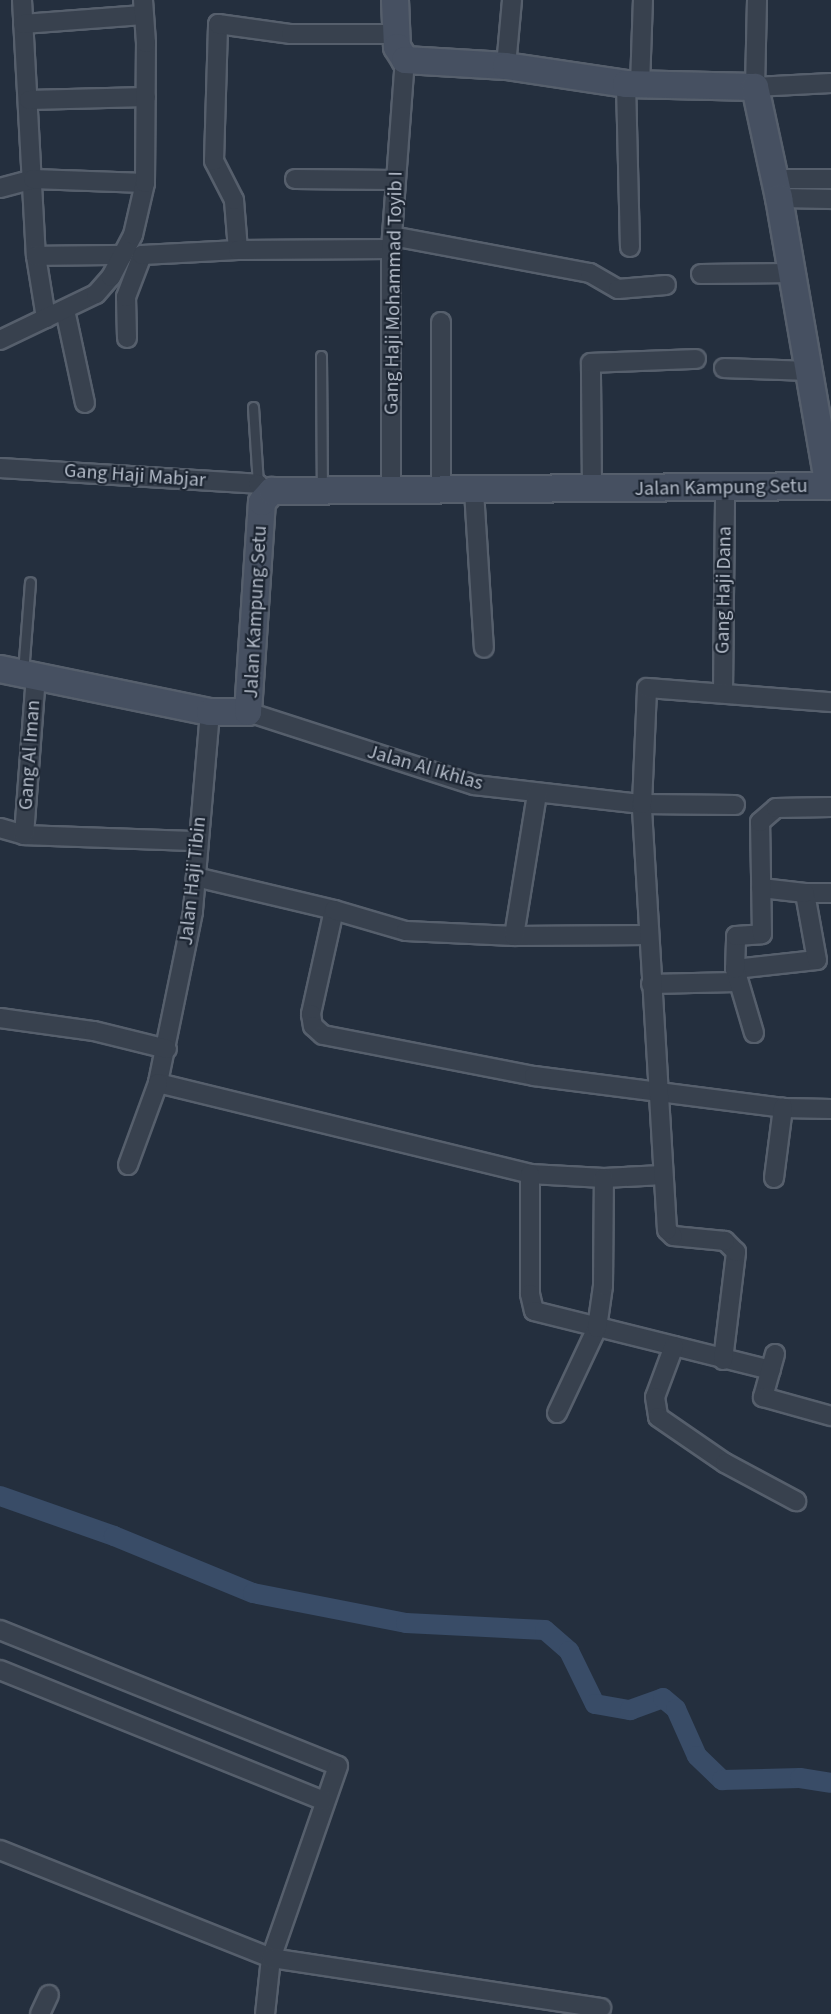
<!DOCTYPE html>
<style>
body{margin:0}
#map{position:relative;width:831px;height:2014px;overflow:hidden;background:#242f3e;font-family:"Source Sans 3",sans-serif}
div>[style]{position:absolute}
.canal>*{height:20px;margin:-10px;padding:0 10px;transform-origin:10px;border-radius:10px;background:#394c67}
.roads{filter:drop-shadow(2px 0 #565f6c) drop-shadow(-2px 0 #565f6c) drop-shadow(0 2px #565f6c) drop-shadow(0 -2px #565f6c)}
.lane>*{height:9px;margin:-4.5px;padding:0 4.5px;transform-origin:4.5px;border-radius:4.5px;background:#38414e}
.street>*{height:18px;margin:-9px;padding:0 9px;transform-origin:9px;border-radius:9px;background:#38414e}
.secondary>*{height:26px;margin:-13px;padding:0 13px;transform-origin:13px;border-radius:13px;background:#465061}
span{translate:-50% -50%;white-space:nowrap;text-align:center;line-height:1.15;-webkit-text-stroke:4.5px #1d2633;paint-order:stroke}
.street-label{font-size:20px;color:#b4bcc9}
</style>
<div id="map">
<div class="canal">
<div style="left:0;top:1496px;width:121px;rotate:19.3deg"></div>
<div style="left:114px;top:1536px;width:150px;rotate:22.3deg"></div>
<div style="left:253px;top:1593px;width:156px;rotate:11.1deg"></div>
<div style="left:406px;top:1623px;width:139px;rotate:2.9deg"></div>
<div style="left:545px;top:1630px;width:32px;rotate:41deg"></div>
<div style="left:569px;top:1651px;width:59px;rotate:63.9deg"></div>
<div style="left:595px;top:1704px;width:36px;rotate:10deg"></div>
<div style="left:630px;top:1710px;width:35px;rotate:-20deg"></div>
<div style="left:663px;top:1698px;width:17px;rotate:40deg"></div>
<div style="left:676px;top:1709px;width:51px;rotate:65.9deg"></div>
<div style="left:697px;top:1756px;width:35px;rotate:44deg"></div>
<div style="left:722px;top:1780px;width:78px;rotate:-1.5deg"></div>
<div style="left:800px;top:1778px;width:31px;rotate:9deg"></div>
</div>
<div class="roads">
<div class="lane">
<div style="left:321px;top:356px;width:132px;rotate:89.6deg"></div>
<div style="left:253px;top:407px;width:77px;rotate:86.3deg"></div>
<div style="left:23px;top:673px;width:91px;rotate:-85.6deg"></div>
</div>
<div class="street">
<div style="left:22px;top:0;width:256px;rotate:86.9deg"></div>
<div style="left:36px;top:256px;width:63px;rotate:80.8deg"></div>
<div style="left:757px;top:0;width:87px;rotate:91.3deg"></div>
<div style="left:755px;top:87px;width:76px;rotate:-3deg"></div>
<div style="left:23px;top:24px;width:120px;rotate:-4.3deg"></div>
<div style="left:506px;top:66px;width:66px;rotate:-84.8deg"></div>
<div style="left:626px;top:84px;width:163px;rotate:88.6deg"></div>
<div style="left:640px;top:85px;width:85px;rotate:-88deg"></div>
<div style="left:29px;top:100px;width:117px;rotate:-1.5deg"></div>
<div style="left:295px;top:179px;width:99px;rotate:0.6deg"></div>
<div style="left:775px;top:179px;width:56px"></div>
<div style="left:0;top:188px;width:34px;rotate:-15deg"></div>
<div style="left:33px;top:179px;width:112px;rotate:2deg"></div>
<div style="left:779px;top:198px;width:52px;rotate:1.1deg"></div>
<div style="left:392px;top:236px;width:201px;rotate:10.6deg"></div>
<div style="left:590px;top:273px;width:32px;rotate:30deg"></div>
<div style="left:618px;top:289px;width:48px;rotate:-4.8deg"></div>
<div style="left:238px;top:250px;width:50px;rotate:-94.6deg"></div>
<div style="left:234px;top:200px;width:44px;rotate:-117.1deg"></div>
<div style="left:214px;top:161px;width:137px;rotate:-88.3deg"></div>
<div style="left:218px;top:24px;width:74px;rotate:7.8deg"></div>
<div style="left:291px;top:34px;width:106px"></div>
<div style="left:36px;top:256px;width:87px;rotate:-0.7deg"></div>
<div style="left:701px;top:274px;width:91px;rotate:-0.6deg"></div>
<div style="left:65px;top:310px;width:95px;rotate:77.9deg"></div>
<div style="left:127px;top:338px;width:41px;rotate:-91.4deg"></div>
<div style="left:126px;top:297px;width:45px;rotate:-69.1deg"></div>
<div style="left:142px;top:255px;width:96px;rotate:-3deg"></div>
<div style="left:238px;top:250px;width:153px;rotate:-0.4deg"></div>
<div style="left:0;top:340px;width:106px;rotate:-25.6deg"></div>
<div style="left:96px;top:294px;width:23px;rotate:-49deg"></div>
<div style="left:111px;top:277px;width:47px;rotate:-62.4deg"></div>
<div style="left:133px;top:235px;width:53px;rotate:-77deg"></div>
<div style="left:145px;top:183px;width:140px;rotate:-89.6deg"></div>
<div style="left:146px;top:43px;width:43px;rotate:-94deg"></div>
<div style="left:724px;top:368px;width:85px;rotate:2deg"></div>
<div style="left:0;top:468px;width:258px;rotate:3.5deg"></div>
<div style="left:258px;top:484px;width:13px;rotate:45deg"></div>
<div style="left:391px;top:490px;width:241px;rotate:-90deg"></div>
<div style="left:391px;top:249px;width:190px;rotate:-85.8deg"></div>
<div style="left:441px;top:490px;width:168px;rotate:-90deg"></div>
<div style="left:592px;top:490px;width:127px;rotate:-90.5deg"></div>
<div style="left:591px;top:363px;width:105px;rotate:-2.2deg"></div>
<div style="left:474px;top:491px;width:157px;rotate:86.4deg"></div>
<div style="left:723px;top:692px;width:204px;rotate:-89.4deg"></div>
<div style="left:210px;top:712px;width:201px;rotate:94.9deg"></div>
<div style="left:193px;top:912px;width:175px;rotate:101.6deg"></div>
<div style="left:158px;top:1083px;width:383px;rotate:13.7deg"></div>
<div style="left:530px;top:1174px;width:74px;rotate:3.1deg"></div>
<div style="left:604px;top:1178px;width:59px;rotate:-2.9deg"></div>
<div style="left:248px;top:712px;width:237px;rotate:17.9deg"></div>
<div style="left:474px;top:785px;width:169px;rotate:6.5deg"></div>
<div style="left:642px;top:804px;width:93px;rotate:0.6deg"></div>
<div style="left:0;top:828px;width:25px;rotate:16deg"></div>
<div style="left:24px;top:835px;width:174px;rotate:2deg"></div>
<div style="left:24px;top:835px;width:161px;rotate:-85.7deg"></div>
<div style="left:196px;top:877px;width:142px;rotate:13.4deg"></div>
<div style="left:334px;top:910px;width:107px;rotate:102.5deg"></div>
<div style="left:311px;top:1014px;width:12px;rotate:81deg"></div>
<div style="left:313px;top:1026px;width:13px;rotate:42deg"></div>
<div style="left:323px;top:1035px;width:215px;rotate:11deg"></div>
<div style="left:534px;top:1076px;width:251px;rotate:7.3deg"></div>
<div style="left:783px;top:1108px;width:48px;rotate:1.2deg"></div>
<div style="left:805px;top:893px;width:26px"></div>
<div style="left:334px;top:910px;width:75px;rotate:16.3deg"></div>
<div style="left:406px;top:931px;width:108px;rotate:2.7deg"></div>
<div style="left:514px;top:936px;width:134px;rotate:-0.4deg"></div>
<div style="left:514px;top:936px;width:144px;rotate:-80.8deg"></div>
<div style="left:735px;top:969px;width:82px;rotate:-6.3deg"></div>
<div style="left:817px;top:960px;width:68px;rotate:-100.2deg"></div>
<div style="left:805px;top:893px;width:44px;rotate:-173.5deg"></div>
<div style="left:651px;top:984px;width:85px;rotate:-1.3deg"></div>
<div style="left:0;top:1018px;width:95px;rotate:7.9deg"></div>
<div style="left:94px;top:1031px;width:75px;rotate:13.9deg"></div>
<div style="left:754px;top:1033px;width:67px;rotate:-106.5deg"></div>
<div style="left:735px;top:969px;width:33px;rotate:-88deg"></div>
<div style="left:736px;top:936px;width:26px;rotate:-4deg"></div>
<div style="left:762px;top:934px;width:112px;rotate:-91deg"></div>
<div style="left:760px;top:822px;width:21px;rotate:-41deg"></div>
<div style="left:776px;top:808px;width:55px;rotate:-1deg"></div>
<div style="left:128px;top:1165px;width:87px;rotate:-69.9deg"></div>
<div style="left:530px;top:1174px;width:120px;rotate:90deg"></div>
<div style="left:530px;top:1294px;width:17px;rotate:77deg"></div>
<div style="left:534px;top:1311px;width:244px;rotate:14deg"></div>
<div style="left:774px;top:1178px;width:71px;rotate:-82.7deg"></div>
<div style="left:674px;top:1346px;width:54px;rotate:110.4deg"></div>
<div style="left:655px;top:1397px;width:20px;rotate:81deg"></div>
<div style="left:658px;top:1417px;width:81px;rotate:34.5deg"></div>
<div style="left:725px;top:1463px;width:81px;rotate:28.2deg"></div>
<div style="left:775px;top:1354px;width:45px;rotate:105.6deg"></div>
<div style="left:763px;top:1397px;width:71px;rotate:15.6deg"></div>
<div style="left:723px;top:1360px;width:109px;rotate:-83.1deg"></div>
<div style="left:736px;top:1252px;width:16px;rotate:-135deg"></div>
<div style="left:725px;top:1241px;width:52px;rotate:-174.5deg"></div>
<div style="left:673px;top:1236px;width:8px;rotate:-135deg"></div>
<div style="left:667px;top:1230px;width:427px;rotate:-93.4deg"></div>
<div style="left:642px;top:804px;width:116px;rotate:-87.5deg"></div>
<div style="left:647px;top:688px;width:185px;rotate:4.4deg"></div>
<div style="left:557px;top:1413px;width:94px;rotate:-64.8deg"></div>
<div style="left:597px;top:1328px;width:42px;rotate:-81.9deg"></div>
<div style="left:603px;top:1286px;width:108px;rotate:-89.5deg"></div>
<div style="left:0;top:1630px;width:364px;rotate:21.9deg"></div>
<div style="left:338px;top:1766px;width:203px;rotate:109.2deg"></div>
<div style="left:271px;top:1958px;width:56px;rotate:96.1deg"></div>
<div style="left:0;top:1670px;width:350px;rotate:22deg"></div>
<div style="left:0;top:1850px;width:292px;rotate:21.7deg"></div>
<div style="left:271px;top:1958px;width:334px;rotate:8.6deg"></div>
<div style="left:40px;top:2014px;width:21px;rotate:-65deg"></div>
</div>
<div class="secondary">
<div style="left:395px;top:0;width:47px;rotate:87.6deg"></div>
<div style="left:397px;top:47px;width:15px;rotate:58deg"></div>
<div style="left:405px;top:60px;width:101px;rotate:3.4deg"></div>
<div style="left:506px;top:66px;width:121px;rotate:8.5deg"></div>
<div style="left:626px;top:84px;width:129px;rotate:1.3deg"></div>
<div style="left:755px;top:87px;width:114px;rotate:77.8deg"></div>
<div style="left:779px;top:198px;width:292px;rotate:80.2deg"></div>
<div style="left:0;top:669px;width:214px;rotate:11.6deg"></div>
<div style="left:210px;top:712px;width:38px"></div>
<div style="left:248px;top:712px;width:210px;rotate:-86.2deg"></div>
<div style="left:262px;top:502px;width:15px;rotate:-48deg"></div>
<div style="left:272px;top:491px;width:559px;rotate:-0.51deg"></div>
</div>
</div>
<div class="street-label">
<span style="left:394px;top:293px;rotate:-89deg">Gang Haji Mohammad Toyib I</span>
<span style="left:135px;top:476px;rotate:4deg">Gang Haji Mabjar</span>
<span style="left:721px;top:488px;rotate:-1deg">Jalan Kampung Setu</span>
<span style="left:724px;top:590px;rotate:-89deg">Gang Haji Dana</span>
<span style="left:256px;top:612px;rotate:-87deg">Jalan Kampung Setu</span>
<span style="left:30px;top:755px;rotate:-86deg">Gang Al Iman</span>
<span style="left:425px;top:768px;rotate:16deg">Jalan Al Ikhlas</span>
<span style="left:193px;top:881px;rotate:-84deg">Jalan Haji Tibin</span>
</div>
</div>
